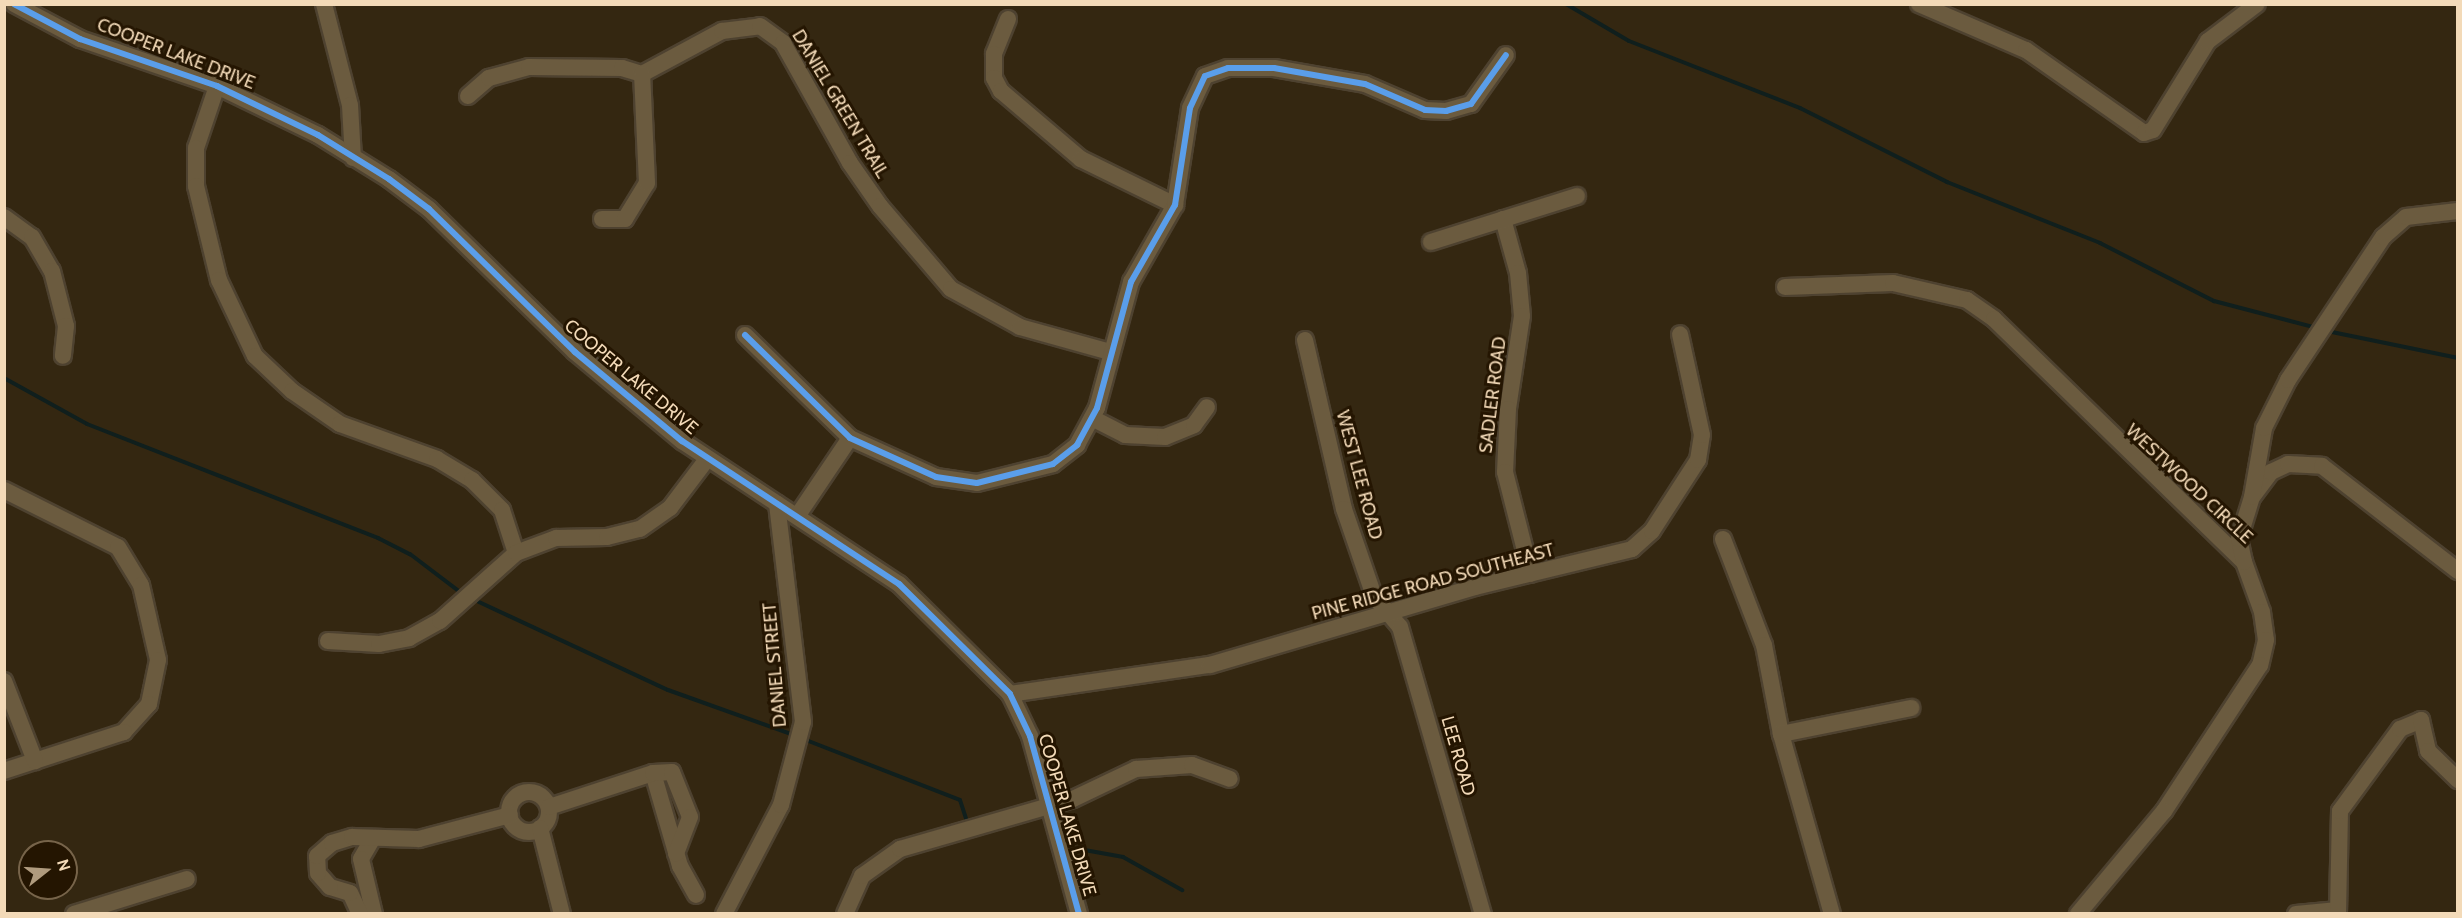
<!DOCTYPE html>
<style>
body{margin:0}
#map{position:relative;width:2462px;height:918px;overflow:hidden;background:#342711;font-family:Cabin,sans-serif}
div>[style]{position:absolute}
.stream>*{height:4px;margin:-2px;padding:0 2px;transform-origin:2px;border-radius:2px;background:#101f1d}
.roads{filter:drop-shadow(2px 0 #4e4230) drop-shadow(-2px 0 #4e4230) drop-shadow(0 2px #4e4230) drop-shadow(0 -2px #4e4230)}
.minor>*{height:16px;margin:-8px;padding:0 8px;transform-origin:8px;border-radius:8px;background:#6b5b3f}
.minor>.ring{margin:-8px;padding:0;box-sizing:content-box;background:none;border:16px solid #6b5b3f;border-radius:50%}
.cycleway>*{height:6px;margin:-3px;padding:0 3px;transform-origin:3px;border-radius:3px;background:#5a9eea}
span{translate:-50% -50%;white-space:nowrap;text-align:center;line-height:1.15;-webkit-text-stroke:6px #241501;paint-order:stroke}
.street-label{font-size:18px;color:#f3dab8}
.frame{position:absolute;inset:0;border:6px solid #f3dab8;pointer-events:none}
.north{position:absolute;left:18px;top:840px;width:60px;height:60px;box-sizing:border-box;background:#241501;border:2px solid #77644a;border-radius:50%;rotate:73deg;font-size:16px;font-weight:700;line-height:24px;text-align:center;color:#f3dab8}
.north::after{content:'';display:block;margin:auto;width:21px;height:27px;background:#b09b7e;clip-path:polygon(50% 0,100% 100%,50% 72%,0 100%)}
</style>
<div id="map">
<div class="stream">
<div style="left:1566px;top:4px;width:73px;rotate:30.4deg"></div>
<div style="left:1629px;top:41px;width:184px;rotate:21.4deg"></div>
<div style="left:1800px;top:108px;width:165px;rotate:26.7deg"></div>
<div style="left:1947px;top:182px;width:165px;rotate:21.7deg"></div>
<div style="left:2100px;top:243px;width:128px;rotate:27deg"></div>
<div style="left:2214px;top:301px;width:106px;rotate:14.7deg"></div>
<div style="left:2327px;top:331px;width:134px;rotate:11.6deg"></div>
<div style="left:4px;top:378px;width:95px;rotate:29deg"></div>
<div style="left:87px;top:424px;width:313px;rotate:21.4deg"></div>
<div style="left:378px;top:538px;width:36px;rotate:27deg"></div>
<div style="left:410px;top:554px;width:63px;rotate:37.2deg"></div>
<div style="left:479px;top:602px;width:208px;rotate:25deg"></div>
<div style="left:668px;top:690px;width:131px;rotate:19.7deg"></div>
<div style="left:806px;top:740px;width:165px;rotate:21.3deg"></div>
<div style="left:960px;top:800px;width:23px;rotate:72deg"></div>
<div style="left:1079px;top:849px;width:45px;rotate:10.3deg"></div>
<div style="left:1123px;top:857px;width:68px;rotate:29.2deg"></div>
</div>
<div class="roads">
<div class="minor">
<div style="left:14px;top:4px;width:75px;rotate:27.9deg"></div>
<div style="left:80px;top:39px;width:145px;rotate:18.9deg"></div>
<div style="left:217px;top:86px;width:112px;rotate:25.9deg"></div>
<div style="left:318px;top:135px;width:84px;rotate:31.8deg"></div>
<div style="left:389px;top:179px;width:50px;rotate:36.9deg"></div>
<div style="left:429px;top:209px;width:204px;rotate:44.4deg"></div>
<div style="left:575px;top:352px;width:139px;rotate:39.8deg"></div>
<div style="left:682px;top:441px;width:260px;rotate:33.4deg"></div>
<div style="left:899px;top:584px;width:156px;rotate:44.7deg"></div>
<div style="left:1010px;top:694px;width:47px;rotate:64.5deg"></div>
<div style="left:1030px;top:736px;width:185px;rotate:74.6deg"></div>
<div style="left:324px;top:4px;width:104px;rotate:75.6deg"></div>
<div style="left:350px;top:105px;width:53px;rotate:86.8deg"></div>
<div style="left:1919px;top:4px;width:116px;rotate:23.3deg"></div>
<div style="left:2026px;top:50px;width:144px;rotate:35.1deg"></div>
<div style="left:2144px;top:133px;width:9px;rotate:-18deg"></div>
<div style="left:2153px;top:130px;width:105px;rotate:-58.3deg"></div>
<div style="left:2208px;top:41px;width:61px;rotate:-37.1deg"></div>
<div style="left:1008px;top:19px;width:38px;rotate:112deg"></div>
<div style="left:994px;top:54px;width:24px;rotate:90deg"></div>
<div style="left:994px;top:78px;width:15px;rotate:62deg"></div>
<div style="left:1001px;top:91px;width:105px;rotate:40.4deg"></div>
<div style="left:1081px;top:159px;width:105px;rotate:26.1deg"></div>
<div style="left:217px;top:86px;width:65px;rotate:108.7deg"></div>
<div style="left:196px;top:148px;width:38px;rotate:90deg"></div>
<div style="left:196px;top:186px;width:97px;rotate:76.3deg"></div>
<div style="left:219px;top:280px;width:84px;rotate:64.7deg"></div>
<div style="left:255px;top:356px;width:51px;rotate:43.4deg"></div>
<div style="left:292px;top:391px;width:58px;rotate:34.5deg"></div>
<div style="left:340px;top:424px;width:103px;rotate:19.8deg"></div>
<div style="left:437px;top:459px;width:41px;rotate:31deg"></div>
<div style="left:472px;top:480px;width:42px;rotate:45deg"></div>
<div style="left:502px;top:510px;width:45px;rotate:72deg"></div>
<div style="left:468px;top:96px;width:28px;rotate:-41deg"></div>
<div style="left:489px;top:78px;width:41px;rotate:-15.4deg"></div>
<div style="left:529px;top:67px;width:93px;rotate:0.6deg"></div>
<div style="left:622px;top:68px;width:21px;rotate:17deg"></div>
<div style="left:642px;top:74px;width:91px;rotate:-28.3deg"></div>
<div style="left:722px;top:31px;width:38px;rotate:-7deg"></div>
<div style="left:760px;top:26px;width:29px;rotate:36deg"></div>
<div style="left:783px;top:43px;width:137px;rotate:60.8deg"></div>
<div style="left:850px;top:163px;width:52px;rotate:55.1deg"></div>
<div style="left:880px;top:206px;width:109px;rotate:49.5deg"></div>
<div style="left:951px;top:289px;width:79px;rotate:28.8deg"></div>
<div style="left:1020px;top:327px;width:93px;rotate:15.5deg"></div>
<div style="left:4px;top:217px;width:34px;rotate:36deg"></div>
<div style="left:32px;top:237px;width:39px;rotate:60deg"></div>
<div style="left:52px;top:271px;width:57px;rotate:75.7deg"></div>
<div style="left:66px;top:326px;width:30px;rotate:96deg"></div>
<div style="left:602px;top:219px;width:23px"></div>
<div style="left:625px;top:219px;width:42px;rotate:-58.6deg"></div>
<div style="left:647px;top:183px;width:109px;rotate:-92.6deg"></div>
<div style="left:1503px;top:219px;width:56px;rotate:74.5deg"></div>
<div style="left:1518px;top:273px;width:43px;rotate:84.7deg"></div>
<div style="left:1522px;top:316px;width:94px;rotate:98.6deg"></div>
<div style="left:1508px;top:409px;width:63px;rotate:92.7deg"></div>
<div style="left:1505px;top:472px;width:105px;rotate:75.7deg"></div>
<div style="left:1431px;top:242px;width:153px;rotate:-17.5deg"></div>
<div style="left:1785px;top:287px;width:108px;rotate:-2.1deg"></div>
<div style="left:1893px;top:283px;width:76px;rotate:12.9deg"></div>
<div style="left:1967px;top:300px;width:33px;rotate:35deg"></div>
<div style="left:1994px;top:319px;width:349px;rotate:44.2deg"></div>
<div style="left:2244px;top:562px;width:53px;rotate:70.2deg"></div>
<div style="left:2262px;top:612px;width:28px;rotate:82deg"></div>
<div style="left:2266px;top:640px;width:26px;rotate:103deg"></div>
<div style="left:2260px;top:665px;width:175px;rotate:123.3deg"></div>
<div style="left:2164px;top:811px;width:134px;rotate:129.9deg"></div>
<div style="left:745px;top:335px;width:147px;rotate:44.4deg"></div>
<div style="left:850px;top:438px;width:94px;rotate:24.4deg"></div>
<div style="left:936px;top:477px;width:41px;rotate:8.3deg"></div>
<div style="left:977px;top:483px;width:78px;rotate:-14deg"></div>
<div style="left:1053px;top:464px;width:31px;rotate:-38deg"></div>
<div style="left:1077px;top:445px;width:42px;rotate:-61.6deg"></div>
<div style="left:1097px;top:408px;width:131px;rotate:-74.9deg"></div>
<div style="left:1131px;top:282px;width:89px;rotate:-60.3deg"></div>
<div style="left:1175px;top:205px;width:98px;rotate:-81.2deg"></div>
<div style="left:1190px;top:108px;width:35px;rotate:-65deg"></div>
<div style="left:1205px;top:76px;width:24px;rotate:-19deg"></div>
<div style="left:1228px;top:68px;width:46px"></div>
<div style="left:1274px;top:68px;width:92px;rotate:10deg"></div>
<div style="left:1365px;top:84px;width:65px;rotate:23.4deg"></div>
<div style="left:1425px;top:110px;width:21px;rotate:3deg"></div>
<div style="left:1446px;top:111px;width:26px;rotate:-16deg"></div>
<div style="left:1471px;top:104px;width:60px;rotate:-54.5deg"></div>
<div style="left:1305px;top:340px;width:173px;rotate:77deg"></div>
<div style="left:1344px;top:509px;width:92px;rotate:71deg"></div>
<div style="left:1374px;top:596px;width:40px;rotate:50deg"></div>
<div style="left:1400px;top:627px;width:299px;rotate:73.9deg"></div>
<div style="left:1092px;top:418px;width:37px;rotate:27deg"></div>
<div style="left:1125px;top:435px;width:40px;rotate:2.9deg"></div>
<div style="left:1165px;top:437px;width:31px;rotate:-22deg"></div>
<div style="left:1194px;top:425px;width:22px;rotate:-54deg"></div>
<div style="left:4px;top:490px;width:127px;rotate:26.6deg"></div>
<div style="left:118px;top:547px;width:44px;rotate:58.8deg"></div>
<div style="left:141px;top:585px;width:77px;rotate:77.2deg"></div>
<div style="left:158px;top:660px;width:45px;rotate:101.6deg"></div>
<div style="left:149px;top:704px;width:38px;rotate:132deg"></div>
<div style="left:124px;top:732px;width:126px;rotate:162deg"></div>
<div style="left:2253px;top:496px;width:30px;rotate:-53deg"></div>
<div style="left:2271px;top:472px;width:19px;rotate:-25deg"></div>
<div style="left:2288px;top:464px;width:34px;rotate:3deg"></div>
<div style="left:2322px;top:466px;width:172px;rotate:37.7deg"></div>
<div style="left:798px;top:515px;width:93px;rotate:-56deg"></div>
<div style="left:1723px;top:539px;width:114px;rotate:68.9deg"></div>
<div style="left:1764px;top:645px;width:91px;rotate:79.2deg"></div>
<div style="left:1781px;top:734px;width:187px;rotate:74.2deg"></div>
<div style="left:2244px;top:562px;width:24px;rotate:-102deg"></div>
<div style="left:2239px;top:539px;width:44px;rotate:-72.8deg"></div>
<div style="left:2252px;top:497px;width:70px;rotate:-80.1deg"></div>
<div style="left:2264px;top:428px;width:54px;rotate:-63.4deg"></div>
<div style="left:2288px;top:380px;width:172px;rotate:-56.4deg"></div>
<div style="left:2383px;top:237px;width:30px;rotate:-41deg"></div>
<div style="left:2406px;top:217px;width:52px;rotate:-6.6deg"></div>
<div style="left:328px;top:641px;width:51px;rotate:3.4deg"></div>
<div style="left:379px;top:644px;width:31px;rotate:-11deg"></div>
<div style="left:409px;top:638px;width:35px;rotate:-29deg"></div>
<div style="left:440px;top:621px;width:102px;rotate:-41.8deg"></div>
<div style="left:516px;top:553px;width:43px;rotate:-20.6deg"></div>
<div style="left:556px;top:538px;width:51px;rotate:-1.1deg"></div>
<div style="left:607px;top:537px;width:34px;rotate:-14deg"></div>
<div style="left:640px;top:529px;width:37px;rotate:-35deg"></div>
<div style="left:670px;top:508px;width:61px;rotate:-52.9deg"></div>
<div style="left:4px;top:681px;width:86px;rotate:68.8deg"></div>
<div style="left:1010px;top:694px;width:202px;rotate:-8.3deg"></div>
<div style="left:1210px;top:665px;width:276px;rotate:-16.4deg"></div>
<div style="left:1475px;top:587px;width:162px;rotate:-13.6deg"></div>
<div style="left:1632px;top:549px;width:27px;rotate:-42deg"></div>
<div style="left:1652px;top:531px;width:85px;rotate:-57.1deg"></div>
<div style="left:1698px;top:460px;width:25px;rotate:-81deg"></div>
<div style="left:1702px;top:435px;width:103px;rotate:-102.3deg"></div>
<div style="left:1781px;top:734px;width:133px;rotate:-11.3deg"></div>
<div style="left:653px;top:773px;width:97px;rotate:73.8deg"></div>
<div style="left:680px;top:866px;width:33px;rotate:61deg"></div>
<div class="ring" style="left:509px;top:792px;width:24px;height:24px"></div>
<div style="left:549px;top:807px;width:109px;rotate:-18.1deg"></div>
<div style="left:653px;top:773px;width:19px;rotate:-3deg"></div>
<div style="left:672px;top:772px;width:48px;rotate:68.2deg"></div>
<div style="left:690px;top:817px;width:39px;rotate:111deg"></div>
<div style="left:540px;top:828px;width:89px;rotate:75.7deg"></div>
<div style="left:373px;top:838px;width:24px;rotate:120deg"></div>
<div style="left:361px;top:859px;width:57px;rotate:76.7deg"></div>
<div style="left:74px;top:914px;width:118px;rotate:-17.2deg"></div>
<div style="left:360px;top:914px;width:23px;rotate:-115deg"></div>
<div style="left:350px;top:893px;width:21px;rotate:-163deg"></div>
<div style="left:330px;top:887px;width:18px;rotate:-131deg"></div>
<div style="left:318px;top:873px;width:17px;rotate:-93deg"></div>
<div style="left:317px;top:856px;width:20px;rotate:-41deg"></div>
<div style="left:332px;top:843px;width:21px;rotate:-17deg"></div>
<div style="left:352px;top:837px;width:67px;rotate:1.7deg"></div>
<div style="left:419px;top:839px;width:94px;rotate:-14.8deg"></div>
<div style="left:724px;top:914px;width:123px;rotate:-62.4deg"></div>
<div style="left:781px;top:805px;width:86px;rotate:-75.2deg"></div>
<div style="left:803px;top:722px;width:220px;rotate:-96.8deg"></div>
<div style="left:845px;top:914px;width:42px;rotate:-65.9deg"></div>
<div style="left:862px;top:876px;width:47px;rotate:-35.4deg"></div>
<div style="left:900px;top:849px;width:180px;rotate:-16.1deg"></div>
<div style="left:1073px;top:799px;width:70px;rotate:-25.5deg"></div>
<div style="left:1136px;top:769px;width:56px;rotate:-4.1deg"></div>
<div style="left:1192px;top:765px;width:40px;rotate:20.2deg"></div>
<div style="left:2296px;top:914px;width:42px;rotate:-5.4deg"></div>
<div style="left:2338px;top:914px;width:103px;rotate:-88.9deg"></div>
<div style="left:2340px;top:811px;width:102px;rotate:-53.8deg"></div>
<div style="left:2400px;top:729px;width:23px;rotate:-23deg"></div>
<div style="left:2421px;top:720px;width:32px;rotate:77deg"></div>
<div style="left:2428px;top:751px;width:42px;rotate:44deg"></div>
</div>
</div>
<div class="cycleway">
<div style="left:14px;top:4px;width:75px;rotate:27.9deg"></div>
<div style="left:80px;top:39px;width:145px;rotate:18.9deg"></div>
<div style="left:217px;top:86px;width:112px;rotate:25.9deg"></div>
<div style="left:318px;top:135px;width:84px;rotate:31.8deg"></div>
<div style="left:389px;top:179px;width:50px;rotate:36.9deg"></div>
<div style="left:429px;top:209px;width:204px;rotate:44.4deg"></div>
<div style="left:575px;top:352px;width:139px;rotate:39.8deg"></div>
<div style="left:682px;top:441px;width:260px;rotate:33.4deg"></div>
<div style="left:899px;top:584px;width:156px;rotate:44.7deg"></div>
<div style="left:1010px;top:694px;width:47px;rotate:64.5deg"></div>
<div style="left:1030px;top:736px;width:185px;rotate:74.6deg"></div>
<div style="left:745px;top:335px;width:147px;rotate:44.4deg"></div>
<div style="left:850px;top:438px;width:94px;rotate:24.4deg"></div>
<div style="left:936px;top:477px;width:41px;rotate:8.3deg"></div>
<div style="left:977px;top:483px;width:78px;rotate:-14deg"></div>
<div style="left:1053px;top:464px;width:31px;rotate:-38deg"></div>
<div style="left:1077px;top:445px;width:42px;rotate:-61.6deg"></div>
<div style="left:1097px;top:408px;width:131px;rotate:-74.9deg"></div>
<div style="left:1131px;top:282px;width:89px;rotate:-60.3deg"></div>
<div style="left:1175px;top:205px;width:98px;rotate:-81.2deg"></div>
<div style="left:1190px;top:108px;width:35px;rotate:-65deg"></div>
<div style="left:1205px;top:76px;width:24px;rotate:-19deg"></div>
<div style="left:1228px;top:68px;width:46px"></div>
<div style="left:1274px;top:68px;width:92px;rotate:10deg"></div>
<div style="left:1365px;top:84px;width:65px;rotate:23.4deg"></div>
<div style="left:1425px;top:110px;width:21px;rotate:3deg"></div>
<div style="left:1446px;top:111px;width:26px;rotate:-16deg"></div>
<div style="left:1471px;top:104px;width:60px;rotate:-54.5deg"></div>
</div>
<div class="street-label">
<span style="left:176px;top:54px;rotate:21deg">COOPER LAKE DRIVE</span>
<span style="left:840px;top:104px;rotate:59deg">DANIEL GREEN TRAIL</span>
<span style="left:631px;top:377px;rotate:40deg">COOPER LAKE DRIVE</span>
<span style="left:1493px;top:395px;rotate:-83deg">SADLER ROAD</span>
<span style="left:1359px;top:475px;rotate:75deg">WEST LEE ROAD</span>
<span style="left:2189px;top:484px;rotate:43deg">WESTWOOD CIRCLE</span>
<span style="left:1433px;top:582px;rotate:-15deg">PINE RIDGE ROAD SOUTHEAST</span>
<span style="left:775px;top:665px;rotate:-95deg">DANIEL STREET</span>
<span style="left:1458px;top:756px;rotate:74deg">LEE ROAD</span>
<span style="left:1067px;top:815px;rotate:74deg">COOPER LAKE DRIVE</span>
</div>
<div class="frame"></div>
<div class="north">N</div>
</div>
